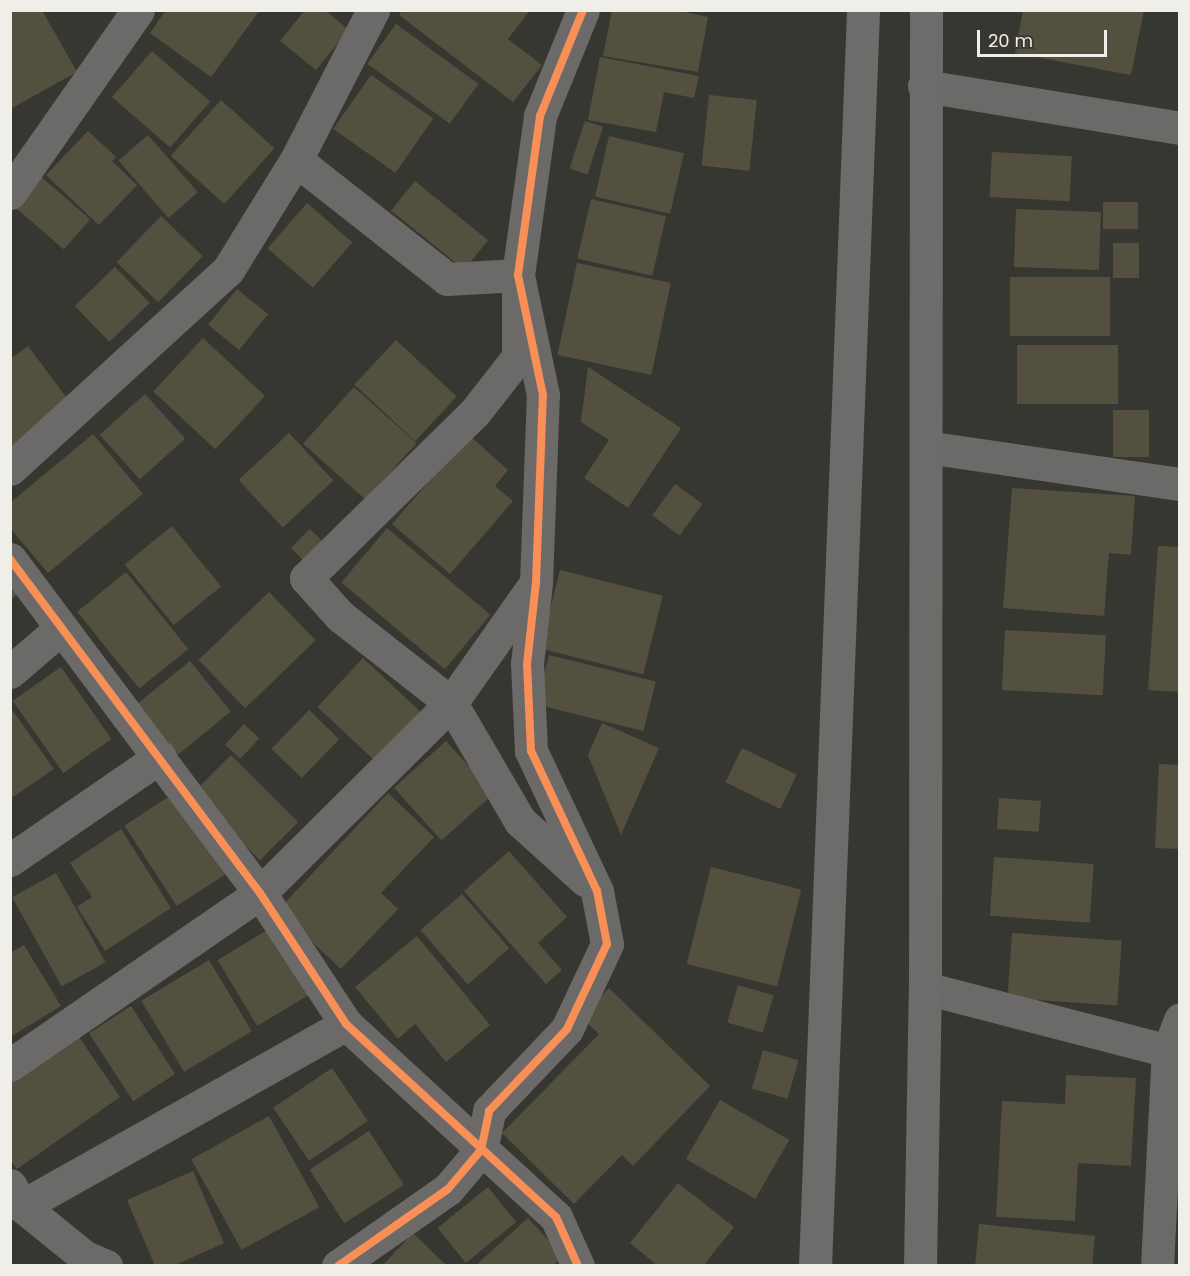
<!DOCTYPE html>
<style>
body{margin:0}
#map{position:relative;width:1190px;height:1276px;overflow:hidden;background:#373732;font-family:Poppins,sans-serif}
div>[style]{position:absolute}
.building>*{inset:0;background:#535040;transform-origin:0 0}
.street>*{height:33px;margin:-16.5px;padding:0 16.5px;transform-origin:16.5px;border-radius:16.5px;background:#6c6a69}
.secondary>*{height:33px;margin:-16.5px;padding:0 16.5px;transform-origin:16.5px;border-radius:16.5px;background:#6e6c6b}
.cycleway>*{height:8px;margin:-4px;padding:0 4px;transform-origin:4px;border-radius:4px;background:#f78f57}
span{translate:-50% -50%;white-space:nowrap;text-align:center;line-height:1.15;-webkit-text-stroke:4.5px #3a382f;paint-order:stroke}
.frame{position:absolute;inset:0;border:12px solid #f0eee9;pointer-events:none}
.scale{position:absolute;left:977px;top:30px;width:130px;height:27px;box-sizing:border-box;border:3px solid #f0eee9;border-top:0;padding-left:8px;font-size:18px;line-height:21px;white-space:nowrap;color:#f0eee9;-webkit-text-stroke:4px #3a382f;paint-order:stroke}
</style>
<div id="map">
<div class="building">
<div style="clip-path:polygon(10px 10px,42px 10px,77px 72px,10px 109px)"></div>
<div style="clip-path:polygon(166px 10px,260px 10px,211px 77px,150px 33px)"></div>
<div style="clip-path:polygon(305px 10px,325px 10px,349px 30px,316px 70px,280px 41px)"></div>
<div style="clip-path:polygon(402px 10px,530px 10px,508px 39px,542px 65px,513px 102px,399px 15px)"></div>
<div style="clip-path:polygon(612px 10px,676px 10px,708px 17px,698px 72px,603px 56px)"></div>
<div style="clip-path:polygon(1023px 10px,1144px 10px,1131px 75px,1015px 53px)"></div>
<div style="left:396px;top:24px;width:102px;height:49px;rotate:36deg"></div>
<div style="left:152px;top:51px;width:77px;height:61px;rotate:41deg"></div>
<div style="clip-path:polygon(600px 57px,699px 76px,694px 98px,664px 92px,656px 132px,588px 120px)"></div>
<div style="left:371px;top:75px;width:76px;height:66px;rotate:35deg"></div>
<div style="left:709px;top:95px;width:48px;height:71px;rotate:6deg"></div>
<div style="left:221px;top:100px;width:72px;height:75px;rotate:42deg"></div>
<div style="left:585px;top:121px;width:19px;height:50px;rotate:18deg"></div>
<div style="clip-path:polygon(88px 131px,116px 157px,112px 161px,137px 185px,99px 225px,46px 175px)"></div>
<div style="left:148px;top:135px;width:76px;height:39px;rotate:49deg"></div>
<div style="left:609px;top:136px;width:77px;height:62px;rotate:13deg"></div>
<div style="left:992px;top:152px;width:80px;height:45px;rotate:3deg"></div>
<div style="left:38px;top:174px;width:69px;height:40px;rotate:41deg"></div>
<div style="left:415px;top:181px;width:94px;height:38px;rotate:39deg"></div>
<div style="left:591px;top:199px;width:77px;height:61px;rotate:13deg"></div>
<div style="left:1138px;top:202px;width:27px;height:35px;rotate:90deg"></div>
<div style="left:307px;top:203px;width:60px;height:60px;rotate:41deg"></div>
<div style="left:1016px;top:209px;width:85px;height:58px;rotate:2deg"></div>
<div style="left:161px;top:216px;width:58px;height:64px;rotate:44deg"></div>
<div style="left:1113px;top:243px;width:26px;height:35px"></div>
<div style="left:577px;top:263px;width:96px;height:94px;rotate:12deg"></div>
<div style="left:115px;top:267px;width:50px;height:56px;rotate:46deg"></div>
<div style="left:1010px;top:277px;width:100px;height:59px"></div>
<div style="left:237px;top:289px;width:40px;height:46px;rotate:39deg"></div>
<div style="left:203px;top:338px;width:85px;height:73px;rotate:43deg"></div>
<div style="left:396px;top:340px;width:83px;height:61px;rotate:43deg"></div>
<div style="left:1118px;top:345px;width:59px;height:101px;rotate:90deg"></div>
<div style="clip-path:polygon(28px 346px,69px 401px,10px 452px,10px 359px)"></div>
<div style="clip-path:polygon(588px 367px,681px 428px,628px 508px,584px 478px,609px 440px,581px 422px)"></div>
<div style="left:354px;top:387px;width:84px;height:76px;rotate:42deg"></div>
<div style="left:145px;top:394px;width:60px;height:61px;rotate:48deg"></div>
<div style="left:1113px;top:410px;width:36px;height:47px"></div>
<div style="left:289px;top:433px;width:65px;height:69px;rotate:47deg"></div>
<div style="clip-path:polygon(93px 434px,143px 494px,48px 573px,10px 528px,10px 503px)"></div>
<div style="clip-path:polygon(469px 435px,508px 470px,495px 486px,513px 501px,450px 574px,392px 524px)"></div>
<div style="left:675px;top:484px;width:34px;height:39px;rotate:36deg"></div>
<div style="clip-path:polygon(1012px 488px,1135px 496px,1131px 555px,1109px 553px,1104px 616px,1003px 608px)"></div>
<div style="left:172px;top:526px;width:78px;height:61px;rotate:51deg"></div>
<div style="left:387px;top:528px;width:135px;height:71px;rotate:40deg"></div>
<div style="left:310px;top:529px;width:23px;height:27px;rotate:45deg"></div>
<div style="clip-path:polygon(1158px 546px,1180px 547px,1180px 692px,1148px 690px)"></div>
<div style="left:560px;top:570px;width:106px;height:81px;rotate:14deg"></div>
<div style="left:126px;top:572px;width:99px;height:63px;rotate:51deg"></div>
<div style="clip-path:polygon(10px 579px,21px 592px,10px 600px)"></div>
<div style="left:269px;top:592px;width:67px;height:98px;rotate:46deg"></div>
<div style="left:1005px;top:630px;width:101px;height:60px;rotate:3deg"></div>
<div style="left:549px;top:655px;width:110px;height:51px;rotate:14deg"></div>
<div style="left:363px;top:658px;width:86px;height:67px;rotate:43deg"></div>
<div style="left:190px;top:661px;width:65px;height:75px;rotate:51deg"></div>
<div style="left:61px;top:667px;width:88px;height:59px;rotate:55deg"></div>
<div style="clip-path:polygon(10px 707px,54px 769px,13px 797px,10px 794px)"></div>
<div style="left:309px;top:710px;width:42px;height:54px;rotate:44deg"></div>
<div style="clip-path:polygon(602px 723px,659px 748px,621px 835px,588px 755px)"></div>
<div style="left:244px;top:724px;width:21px;height:28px;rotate:43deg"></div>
<div style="left:446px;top:741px;width:71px;height:70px;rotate:48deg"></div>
<div style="left:742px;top:748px;width:61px;height:38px;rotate:26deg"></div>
<div style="left:231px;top:755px;width:95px;height:54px;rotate:45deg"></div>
<div style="clip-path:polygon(1159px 764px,1180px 765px,1180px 849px,1155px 848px)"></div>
<div style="left:179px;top:790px;width:96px;height:65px;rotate:57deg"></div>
<div style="clip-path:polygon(388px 793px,434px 837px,381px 893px,398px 909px,341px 969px,278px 910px)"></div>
<div style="left:999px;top:798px;width:42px;height:31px;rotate:4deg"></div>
<div style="clip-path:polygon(121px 829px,171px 908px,105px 951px,77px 907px,92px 897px,70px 863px)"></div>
<div style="clip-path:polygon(509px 851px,567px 917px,538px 943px,562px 970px,546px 984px,464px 891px)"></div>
<div style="left:994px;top:857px;width:100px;height:59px;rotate:4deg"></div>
<div style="left:711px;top:867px;width:93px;height:100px;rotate:14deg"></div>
<div style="left:56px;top:873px;width:102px;height:50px;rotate:61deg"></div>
<div style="left:462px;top:894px;width:72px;height:55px;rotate:49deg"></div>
<div style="left:269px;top:929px;width:77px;height:60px;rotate:59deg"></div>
<div style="left:1012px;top:933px;width:110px;height:65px;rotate:4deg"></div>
<div style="clip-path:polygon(417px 936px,490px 1025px,446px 1062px,415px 1024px,398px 1039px,355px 987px)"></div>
<div style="clip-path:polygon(24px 945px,61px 1006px,10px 1037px,10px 953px)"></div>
<div style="left:209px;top:960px;width:83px;height:79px;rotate:59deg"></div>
<div style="left:738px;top:985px;width:37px;height:39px;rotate:16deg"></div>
<div style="clip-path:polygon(609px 988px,710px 1086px,633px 1166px,622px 1155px,574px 1204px,502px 1133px,599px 1034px,581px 1017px)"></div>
<div style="left:131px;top:1006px;width:81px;height:50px;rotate:57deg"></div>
<div style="clip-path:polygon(79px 1037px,120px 1097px,17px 1169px,10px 1160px,10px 1084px)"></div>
<div style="left:763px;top:1050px;width:37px;height:40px;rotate:16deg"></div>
<div style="left:332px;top:1068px;width:64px;height:71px;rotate:56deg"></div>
<div style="clip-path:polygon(1066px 1075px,1136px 1078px,1131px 1166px,1078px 1163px,1075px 1221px,996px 1217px,1002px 1101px,1065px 1104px)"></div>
<div style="left:720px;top:1100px;width:80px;height:68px;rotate:30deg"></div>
<div style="left:269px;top:1116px;width:104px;height:89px;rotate:61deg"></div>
<div style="left:369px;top:1131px;width:64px;height:71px;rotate:57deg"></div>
<div style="clip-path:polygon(193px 1171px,224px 1243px,173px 1266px,155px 1266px,127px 1200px)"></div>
<div style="clip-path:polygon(678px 1183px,734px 1227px,703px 1266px,658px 1266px,630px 1243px)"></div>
<div style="left:488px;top:1187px;width:45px;height:65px;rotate:51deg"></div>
<div style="clip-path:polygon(528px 1218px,563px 1256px,553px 1266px,475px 1266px)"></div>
<div style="clip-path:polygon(979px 1224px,1095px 1236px,1092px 1266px,975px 1266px)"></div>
<div style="clip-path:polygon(413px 1233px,447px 1266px,382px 1266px)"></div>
</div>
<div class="street">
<div style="left:924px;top:86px;width:259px;rotate:9.3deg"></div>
<div style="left:296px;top:160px;width:192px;rotate:38.2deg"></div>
<div style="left:447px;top:279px;width:71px;rotate:-3.2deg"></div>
<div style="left:518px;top:275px;width:82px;rotate:90deg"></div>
<div style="left:518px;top:357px;width:70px;rotate:128deg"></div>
<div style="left:475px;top:412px;width:237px;rotate:135.5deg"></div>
<div style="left:306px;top:578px;width:51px;rotate:48.2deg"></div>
<div style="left:340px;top:616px;width:141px;rotate:38.1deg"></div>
<div style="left:451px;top:703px;width:137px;rotate:59.7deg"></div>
<div style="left:520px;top:821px;width:88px;rotate:42.2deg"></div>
<div style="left:10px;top:193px;width:223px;rotate:-55deg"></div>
<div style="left:926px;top:447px;width:257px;rotate:8.3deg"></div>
<div style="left:10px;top:469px;width:295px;rotate:-42.4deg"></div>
<div style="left:228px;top:270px;width:129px;rotate:-58.3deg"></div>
<div style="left:296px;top:160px;width:169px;rotate:-62.8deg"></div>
<div style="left:10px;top:559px;width:417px;rotate:53.2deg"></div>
<div style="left:260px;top:893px;width:157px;rotate:56.7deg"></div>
<div style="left:346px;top:1024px;width:285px;rotate:42.6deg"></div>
<div style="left:556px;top:1217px;width:54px;rotate:65.8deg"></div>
<div style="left:10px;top:672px;width:66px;rotate:-40.7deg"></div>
<div style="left:10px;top:860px;width:182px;rotate:-34.5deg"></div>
<div style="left:925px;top:988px;width:251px;rotate:14.5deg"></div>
<div style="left:1168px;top:1051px;width:15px;rotate:37deg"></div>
<div style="left:10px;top:1065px;width:303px;rotate:-34.5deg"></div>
<div style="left:260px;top:893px;width:269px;rotate:-44.8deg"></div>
<div style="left:451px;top:703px;width:146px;rotate:-54.8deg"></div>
<div style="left:10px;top:1185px;width:24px;rotate:60deg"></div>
<div style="left:22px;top:1206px;width:81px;rotate:39deg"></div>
<div style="left:85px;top:1257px;width:23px;rotate:23deg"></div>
<div style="left:22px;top:1206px;width:372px;rotate:-29.3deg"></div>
<div style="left:338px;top:1266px;width:134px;rotate:-35deg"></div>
<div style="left:448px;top:1189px;width:51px;rotate:-49.8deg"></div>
<div style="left:481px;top:1150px;width:40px;rotate:-78deg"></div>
<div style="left:489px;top:1111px;width:113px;rotate:-46.4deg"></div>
<div style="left:567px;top:1029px;width:94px;rotate:-64.8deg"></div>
<div style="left:607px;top:944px;width:54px;rotate:-100.7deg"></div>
<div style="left:597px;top:891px;width:155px;rotate:-115.2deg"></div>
<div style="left:531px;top:751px;width:87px;rotate:-92.6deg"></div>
<div style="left:527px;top:664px;width:81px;rotate:-83.7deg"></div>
<div style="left:536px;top:583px;width:188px;rotate:-87.9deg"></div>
<div style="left:543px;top:395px;width:123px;rotate:-101.8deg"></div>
<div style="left:518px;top:275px;width:161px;rotate:-82.1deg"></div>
<div style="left:540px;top:116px;width:114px;rotate:-67.9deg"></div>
<div style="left:1157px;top:1266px;width:215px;rotate:-87.1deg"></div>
<div style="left:1168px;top:1051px;width:34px;rotate:-69deg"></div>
</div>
<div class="secondary">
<div style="left:815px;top:1266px;width:1257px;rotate:-87.81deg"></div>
<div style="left:920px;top:1266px;width:278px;rotate:-89deg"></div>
<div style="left:925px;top:988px;width:978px;rotate:-89.94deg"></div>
</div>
<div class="cycleway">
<div style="left:10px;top:559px;width:417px;rotate:53.2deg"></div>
<div style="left:260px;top:893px;width:157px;rotate:56.7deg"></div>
<div style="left:346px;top:1024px;width:285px;rotate:42.6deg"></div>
<div style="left:556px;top:1217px;width:54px;rotate:65.8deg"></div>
<div style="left:338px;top:1266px;width:134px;rotate:-35deg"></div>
<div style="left:448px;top:1189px;width:51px;rotate:-49.8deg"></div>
<div style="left:481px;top:1150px;width:40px;rotate:-78deg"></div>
<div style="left:489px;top:1111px;width:113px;rotate:-46.4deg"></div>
<div style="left:567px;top:1029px;width:94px;rotate:-64.8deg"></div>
<div style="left:607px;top:944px;width:54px;rotate:-100.7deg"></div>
<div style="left:597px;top:891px;width:155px;rotate:-115.2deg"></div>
<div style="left:531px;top:751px;width:87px;rotate:-92.6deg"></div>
<div style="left:527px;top:664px;width:81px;rotate:-83.7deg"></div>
<div style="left:536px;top:583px;width:188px;rotate:-87.9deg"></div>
<div style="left:543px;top:395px;width:123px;rotate:-101.8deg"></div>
<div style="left:518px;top:275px;width:161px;rotate:-82.1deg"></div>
<div style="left:540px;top:116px;width:114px;rotate:-67.9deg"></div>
</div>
<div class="frame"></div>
<div class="scale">20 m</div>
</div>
